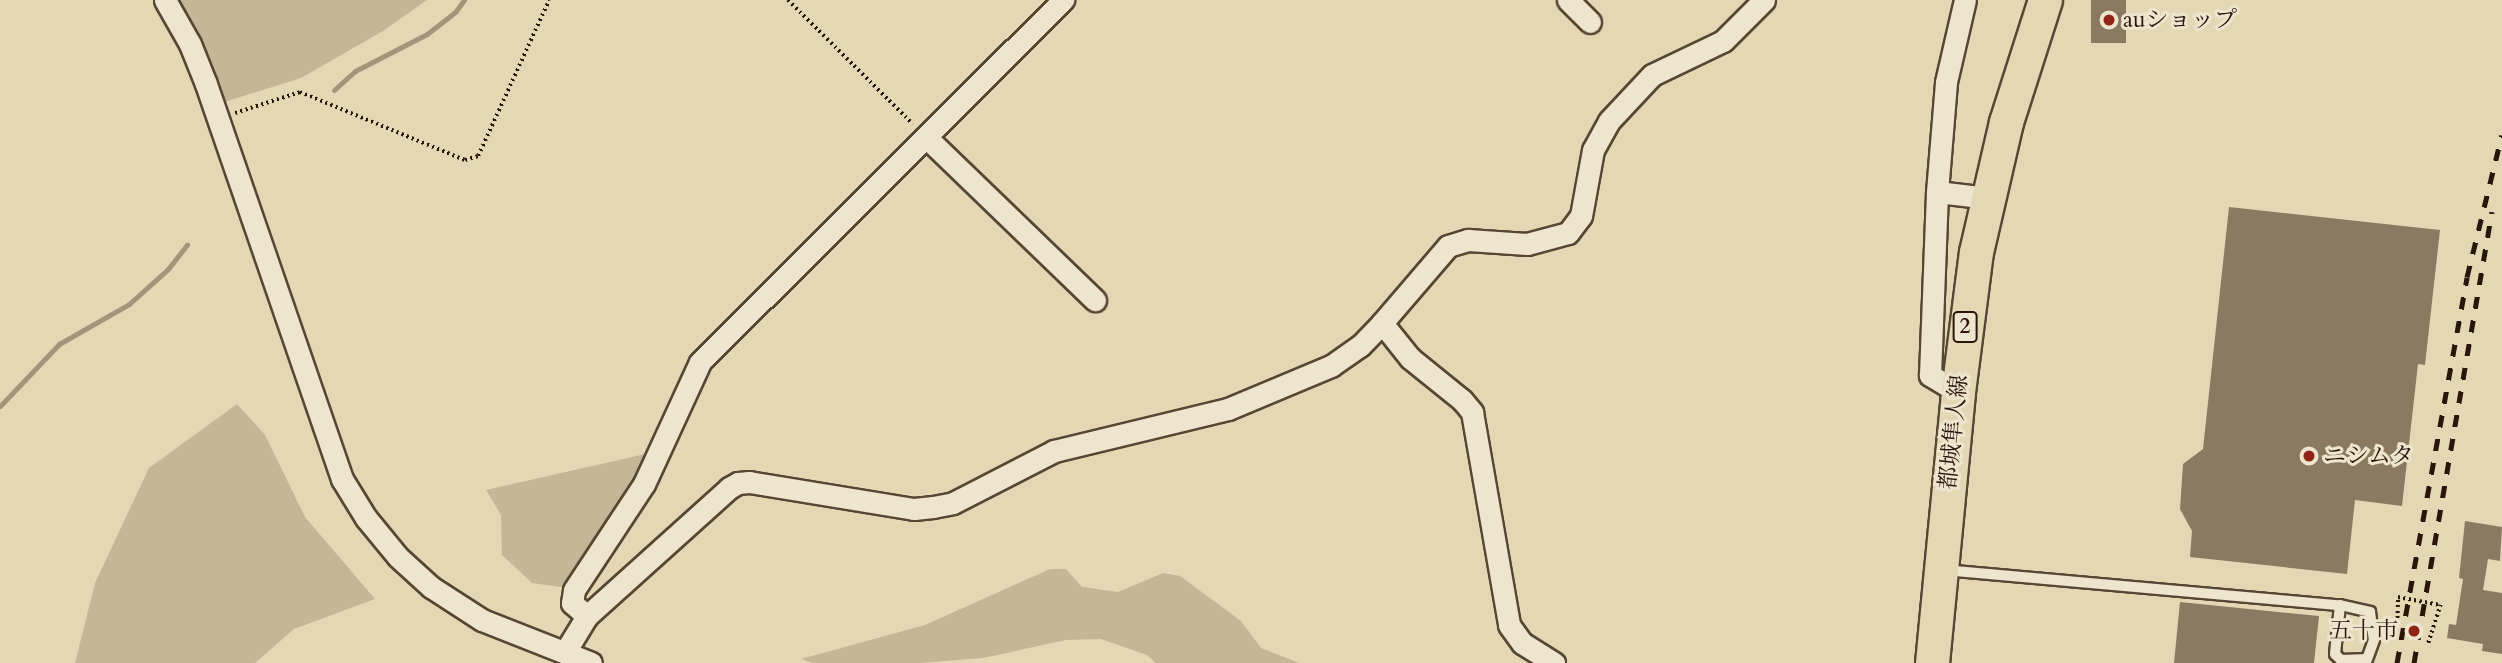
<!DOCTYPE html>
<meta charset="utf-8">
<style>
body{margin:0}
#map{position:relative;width:2502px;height:663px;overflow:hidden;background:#e3d7b4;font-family:Cardo,"Noto Serif JP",serif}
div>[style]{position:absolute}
.green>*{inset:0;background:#c4b697}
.stream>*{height:5px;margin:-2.5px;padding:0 2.5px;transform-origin:2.5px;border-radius:2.5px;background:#a4957a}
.building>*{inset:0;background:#8a7a62;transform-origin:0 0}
.path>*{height:3.5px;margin-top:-1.75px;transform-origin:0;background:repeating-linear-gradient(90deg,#2a1509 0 2px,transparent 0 5.5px)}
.roads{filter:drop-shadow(2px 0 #584634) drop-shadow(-2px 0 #584634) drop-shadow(0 2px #584634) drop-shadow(0 -2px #584634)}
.lane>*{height:10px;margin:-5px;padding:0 5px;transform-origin:5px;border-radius:5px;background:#ede5ce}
.street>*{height:21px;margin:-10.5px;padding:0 10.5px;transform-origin:10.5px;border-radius:10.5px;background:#ede5ce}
.primary>*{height:33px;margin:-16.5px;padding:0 16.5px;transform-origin:16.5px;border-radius:16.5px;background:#e3d7b4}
.rail>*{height:5px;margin-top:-2.5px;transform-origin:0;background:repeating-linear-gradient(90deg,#2a1509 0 12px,transparent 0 24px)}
.path-bridge>*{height:3.5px;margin-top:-1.75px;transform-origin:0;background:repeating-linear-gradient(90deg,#2a1509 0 2px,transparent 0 5.5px)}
.dots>*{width:19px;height:19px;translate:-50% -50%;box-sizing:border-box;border:4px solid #ede5ce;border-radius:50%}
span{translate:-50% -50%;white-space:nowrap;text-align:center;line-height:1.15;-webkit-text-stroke:6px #ede5ce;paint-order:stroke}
.shield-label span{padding:2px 5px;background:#ede5ce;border:2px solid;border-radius:5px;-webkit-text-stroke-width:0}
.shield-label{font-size:21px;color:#2a1509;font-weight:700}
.poi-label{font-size:23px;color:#2a1509}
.left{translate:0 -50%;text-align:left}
.right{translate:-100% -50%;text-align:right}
.street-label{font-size:23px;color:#2a1509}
</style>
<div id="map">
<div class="green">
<div style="clip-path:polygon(173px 0,427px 0,383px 31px,301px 78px,221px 103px)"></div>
<div style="clip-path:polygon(237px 404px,265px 435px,305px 517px,375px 599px,294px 629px,255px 663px,75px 663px,95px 583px,149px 468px)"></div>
<div style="clip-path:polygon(650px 453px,625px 500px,569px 588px,532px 583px,502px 555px,501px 515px,486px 490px)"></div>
<div style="clip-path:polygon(1050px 569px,1066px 569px,1082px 587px,1118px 592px,1163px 573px,1180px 576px,1241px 621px,1261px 648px,1299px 663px,1156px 663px,1147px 655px,1101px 639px,1066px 640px,983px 658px,920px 663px,812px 663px,801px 659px,925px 625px)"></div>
</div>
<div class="stream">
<div style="left:334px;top:90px;width:28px;rotate:-42deg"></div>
<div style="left:355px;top:71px;width:81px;rotate:-27.2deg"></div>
<div style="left:427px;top:34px;width:37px;rotate:-38deg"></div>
<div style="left:456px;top:11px;width:14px;rotate:-54deg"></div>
<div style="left:0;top:406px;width:86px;rotate:-46.4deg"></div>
<div style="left:59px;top:344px;width:81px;rotate:-29.7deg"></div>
<div style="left:129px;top:304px;width:52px;rotate:-41.9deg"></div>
<div style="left:168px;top:269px;width:31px;rotate:-52deg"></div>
</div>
<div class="building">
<div style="left:2091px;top:0;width:35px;height:43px"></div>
<div style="clip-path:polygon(2229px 207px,2440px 230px,2425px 365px,2418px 364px,2402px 506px,2355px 500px,2347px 574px,2190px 557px,2192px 531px,2180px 509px,2183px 464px,2203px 449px)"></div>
<div style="clip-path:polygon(2465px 521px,2502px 527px,2500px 561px,2488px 559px,2483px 590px,2502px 593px,2502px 654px,2482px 651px,2483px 644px,2447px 638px,2449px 624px,2456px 625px,2463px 579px,2459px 578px)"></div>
<div style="clip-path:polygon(2180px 602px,2319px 616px,2314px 663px,2174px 663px)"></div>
</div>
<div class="path">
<div style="left:788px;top:0;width:176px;rotate:44.8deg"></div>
<div style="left:235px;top:113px;width:68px;rotate:-17.9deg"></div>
<div style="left:300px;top:92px;width:178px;rotate:22.4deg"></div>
<div style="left:465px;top:160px;width:14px;rotate:-17deg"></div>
<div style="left:478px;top:156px;width:171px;rotate:-65.5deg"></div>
<div style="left:2397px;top:624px;width:27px;rotate:-88deg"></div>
<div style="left:2428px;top:643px;width:40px;rotate:-72deg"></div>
</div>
<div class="roads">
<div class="lane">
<div style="left:1944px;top:570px;width:398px;rotate:5.1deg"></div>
<div style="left:2340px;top:605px;width:31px;rotate:13deg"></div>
<div style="left:2370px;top:612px;width:28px;rotate:82deg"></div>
<div style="left:2374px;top:640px;width:20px;rotate:110deg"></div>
<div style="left:2367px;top:659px;width:26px;rotate:178deg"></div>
<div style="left:2341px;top:660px;width:8px;rotate:-135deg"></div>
<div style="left:2335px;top:654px;width:49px;rotate:-84.2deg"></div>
</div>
<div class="street">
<div style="left:165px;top:0;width:51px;rotate:60.4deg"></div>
<div style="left:190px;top:44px;width:43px;rotate:68.2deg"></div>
<div style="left:206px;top:84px;width:418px;rotate:71deg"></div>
<div style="left:342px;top:479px;width:46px;rotate:58.4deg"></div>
<div style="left:366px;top:518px;width:50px;rotate:50.6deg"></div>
<div style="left:398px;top:557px;width:45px;rotate:42.3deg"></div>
<div style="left:431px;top:587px;width:61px;rotate:32.9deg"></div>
<div style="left:482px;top:620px;width:117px;rotate:21.5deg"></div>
<div style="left:1568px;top:0;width:31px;rotate:45deg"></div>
<div style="left:926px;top:137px;width:235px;rotate:44deg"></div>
<div style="left:1937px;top:192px;width:51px;rotate:6.7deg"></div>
<div style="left:1382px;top:323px;width:45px;rotate:51.3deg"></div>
<div style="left:1410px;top:358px;width:67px;rotate:38.9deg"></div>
<div style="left:1462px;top:400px;width:16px;rotate:50deg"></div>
<div style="left:1472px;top:412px;width:216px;rotate:80.1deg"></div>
<div style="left:1509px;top:625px;width:22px;rotate:54deg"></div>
<div style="left:1522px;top:643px;width:38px;rotate:32deg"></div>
<div style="left:1958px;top:392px;width:33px;rotate:-149deg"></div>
<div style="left:1930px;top:375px;width:183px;rotate:-87.8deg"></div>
<div style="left:1937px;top:192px;width:110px;rotate:-85.3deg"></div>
<div style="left:1946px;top:82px;width:84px;rotate:-77deg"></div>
<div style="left:587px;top:616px;width:20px;rotate:-139deg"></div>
<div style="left:572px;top:603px;width:13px;rotate:-81deg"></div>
<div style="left:574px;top:590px;width:127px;rotate:-56.6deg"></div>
<div style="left:644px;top:484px;width:134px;rotate:-65.3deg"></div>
<div style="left:700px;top:362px;width:513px;rotate:-44.92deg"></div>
<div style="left:565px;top:652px;width:42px;rotate:-58.6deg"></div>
<div style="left:587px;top:616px;width:191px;rotate:-42deg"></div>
<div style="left:729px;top:488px;width:10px;rotate:-29deg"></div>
<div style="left:738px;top:483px;width:11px;rotate:-5deg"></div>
<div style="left:749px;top:482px;width:167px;rotate:9.3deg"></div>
<div style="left:914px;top:509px;width:19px;rotate:-6deg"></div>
<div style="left:933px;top:507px;width:20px;rotate:-11deg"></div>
<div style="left:953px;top:503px;width:114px;rotate:-27.2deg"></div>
<div style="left:1054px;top:451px;width:179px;rotate:-13.6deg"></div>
<div style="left:1228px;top:409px;width:112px;rotate:-22.7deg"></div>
<div style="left:1331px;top:366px;width:35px;rotate:-35deg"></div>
<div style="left:1360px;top:346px;width:32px;rotate:-46deg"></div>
<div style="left:1382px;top:323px;width:101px;rotate:-49.4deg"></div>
<div style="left:1448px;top:246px;width:21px;rotate:-17deg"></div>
<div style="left:1468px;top:240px;width:59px;rotate:3.9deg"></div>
<div style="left:1527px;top:244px;width:42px;rotate:-15deg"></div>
<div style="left:1568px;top:233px;width:21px;rotate:-53deg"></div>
<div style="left:1581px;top:216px;width:67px;rotate:-79.7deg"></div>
<div style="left:1593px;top:150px;width:33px;rotate:-61deg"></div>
<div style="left:1609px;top:121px;width:63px;rotate:-46.9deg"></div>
<div style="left:1652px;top:75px;width:79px;rotate:-25.6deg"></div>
<div style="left:1723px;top:41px;width:58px;rotate:-45deg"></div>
</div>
<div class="primary">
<div style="left:1932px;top:663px;width:272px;rotate:-84.5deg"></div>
<div style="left:1958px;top:392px;width:141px;rotate:-82.7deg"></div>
<div style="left:1976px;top:252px;width:133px;rotate:-77deg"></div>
<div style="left:2006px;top:122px;width:128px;rotate:-72.3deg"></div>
</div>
</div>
<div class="rail">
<div style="left:2397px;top:663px;width:392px;rotate:-79.7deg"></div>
<div style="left:2467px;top:277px;width:146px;rotate:-76.2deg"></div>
<div style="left:2414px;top:663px;width:458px;rotate:-80.2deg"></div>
</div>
<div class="path-bridge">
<div style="left:2398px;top:597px;width:43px;rotate:10.8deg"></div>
</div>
<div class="dots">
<div style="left:2109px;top:20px;background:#8f2418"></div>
<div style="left:2309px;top:456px;background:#8f2418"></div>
<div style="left:2414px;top:631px;background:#8f2418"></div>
</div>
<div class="shield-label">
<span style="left:1965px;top:327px">2</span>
</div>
<div class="poi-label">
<span class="left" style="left:2123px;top:20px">auショップ</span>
<span class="left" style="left:2323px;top:456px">ニシムタ</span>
<span class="right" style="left:2398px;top:631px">五十市</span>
</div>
<div class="street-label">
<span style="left:1954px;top:432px;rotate:-84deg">都城隼人線</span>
</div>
</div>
